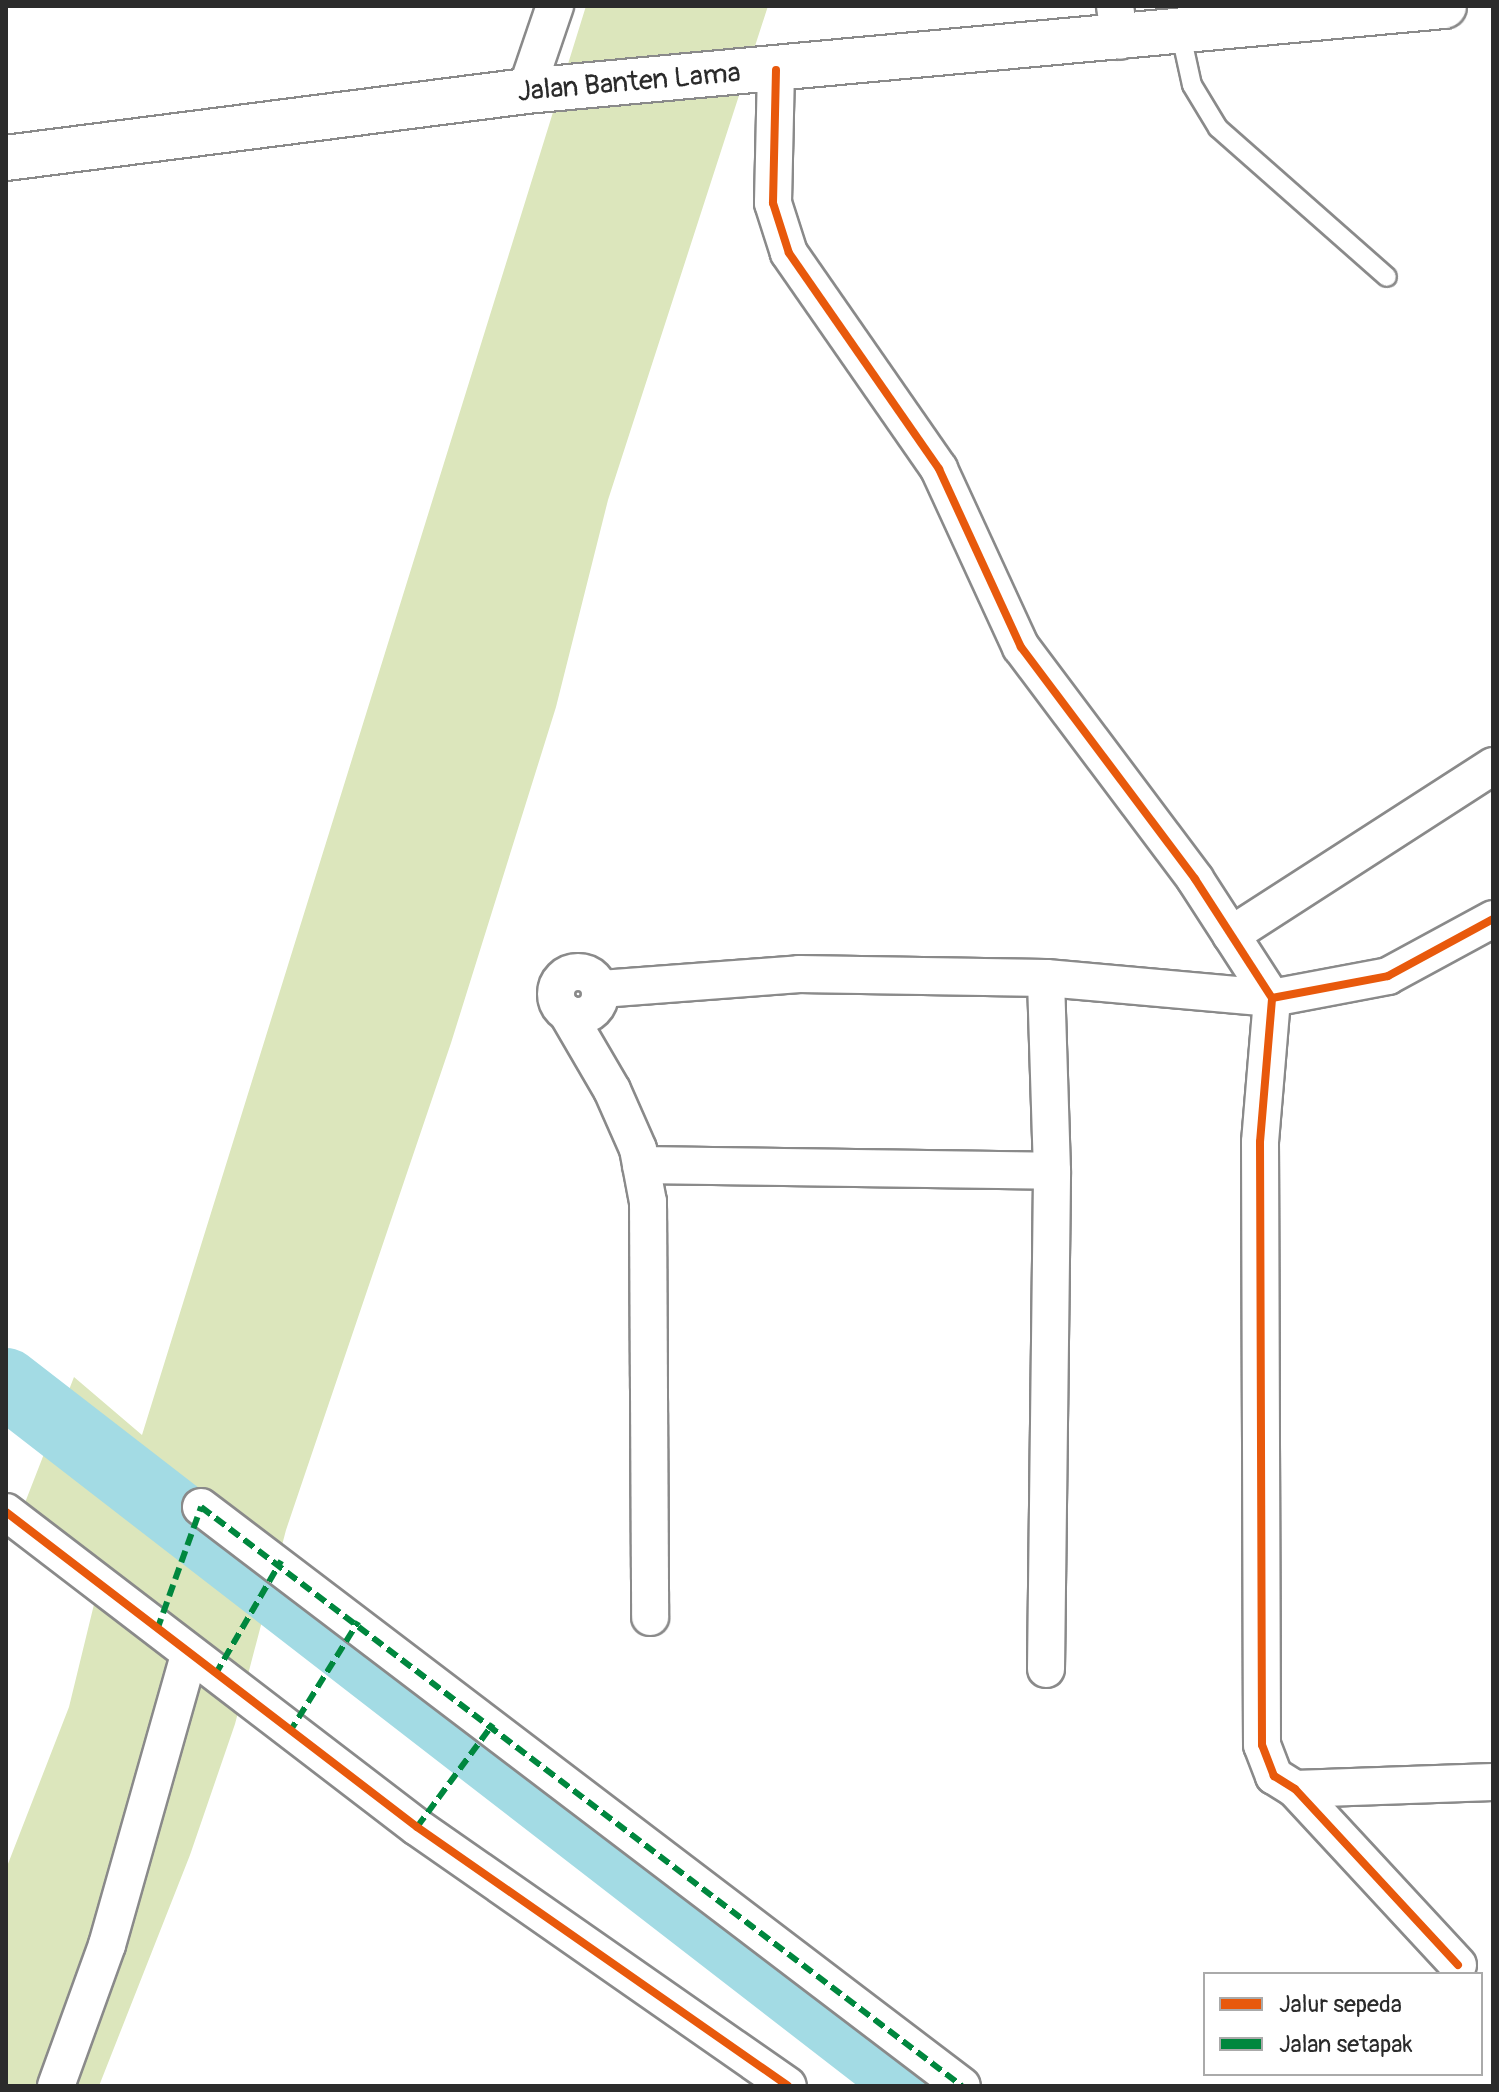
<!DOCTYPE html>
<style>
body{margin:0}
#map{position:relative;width:1499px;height:2092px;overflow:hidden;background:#fff;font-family:Pangolin,sans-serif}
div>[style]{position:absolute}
.green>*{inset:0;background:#dce6bc}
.river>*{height:70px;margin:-35px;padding:0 35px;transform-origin:35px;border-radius:35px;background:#a3dbe4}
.roads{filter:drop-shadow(2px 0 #8a8a8a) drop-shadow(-2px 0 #8a8a8a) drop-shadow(0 2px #8a8a8a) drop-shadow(0 -2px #8a8a8a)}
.lane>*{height:18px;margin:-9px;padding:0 9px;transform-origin:9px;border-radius:9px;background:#fff}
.street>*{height:36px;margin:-18px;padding:0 18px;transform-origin:18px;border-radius:18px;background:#fff}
.street>.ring{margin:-18px;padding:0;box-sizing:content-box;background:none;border:36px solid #fff;border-radius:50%}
.secondary>*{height:44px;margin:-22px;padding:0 22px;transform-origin:22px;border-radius:22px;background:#fff}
.quiet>*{height:6px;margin-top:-3px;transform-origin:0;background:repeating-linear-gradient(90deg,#00873e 0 12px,transparent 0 18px)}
.cycleway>*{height:8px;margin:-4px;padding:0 4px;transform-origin:4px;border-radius:4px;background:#e8590c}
span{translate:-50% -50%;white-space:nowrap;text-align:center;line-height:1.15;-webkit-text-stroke:8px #fff;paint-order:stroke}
.street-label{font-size:28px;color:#2b2b2b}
.frame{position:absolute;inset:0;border:8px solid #2b2b2b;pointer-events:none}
.legend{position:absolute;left:1203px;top:1972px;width:280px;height:104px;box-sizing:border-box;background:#fff;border:2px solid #aaa;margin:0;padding:10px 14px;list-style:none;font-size:24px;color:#2b2b2b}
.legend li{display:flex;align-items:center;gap:16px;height:40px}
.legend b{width:40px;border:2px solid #aaa}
</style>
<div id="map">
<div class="green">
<div style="clip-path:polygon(586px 6px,768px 6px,608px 500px,556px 707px,451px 1043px,286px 1530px,235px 1724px,190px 1855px,99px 2086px,6px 2086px,6px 1869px,69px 1707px,97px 1592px,12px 1536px,74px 1377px,142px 1435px)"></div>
</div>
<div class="river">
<div style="left:6px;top:1383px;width:1149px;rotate:37.72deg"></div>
</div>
<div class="roads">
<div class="lane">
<div style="left:1181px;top:35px;width:51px;rotate:77.6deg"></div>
<div style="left:1192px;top:85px;width:50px;rotate:58.8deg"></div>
<div style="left:1218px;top:128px;width:225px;rotate:41.4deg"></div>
</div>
<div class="street">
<div style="left:1115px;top:6px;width:35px;rotate:82deg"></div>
<div style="left:776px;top:70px;width:133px;rotate:91.3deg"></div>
<div style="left:773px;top:203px;width:52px;rotate:72.3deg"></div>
<div style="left:789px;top:253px;width:263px;rotate:55.2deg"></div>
<div style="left:939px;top:469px;width:196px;rotate:65.3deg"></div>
<div style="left:1021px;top:647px;width:290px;rotate:53.1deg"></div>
<div style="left:1195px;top:879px;width:142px;rotate:57.1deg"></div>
<div style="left:526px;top:91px;width:90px;rotate:-71.2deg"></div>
<div style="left:1231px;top:935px;width:312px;rotate:-32.8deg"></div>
<div class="ring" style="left:556px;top:972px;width:8px;height:8px"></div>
<div style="left:601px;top:989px;width:199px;rotate:-4.3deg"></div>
<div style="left:799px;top:974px;width:247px;rotate:0.9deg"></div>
<div style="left:1046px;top:978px;width:227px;rotate:5.1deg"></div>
<div style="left:567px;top:1013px;width:89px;rotate:59.7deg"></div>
<div style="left:612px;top:1090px;width:64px;rotate:66.2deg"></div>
<div style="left:638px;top:1149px;width:54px;rotate:79.3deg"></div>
<div style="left:648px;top:1202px;width:415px;rotate:89.7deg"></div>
<div style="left:641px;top:1165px;width:411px;rotate:0.8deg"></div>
<div style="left:1052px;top:1171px;width:193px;rotate:-91.8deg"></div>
<div style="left:201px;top:1507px;width:956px;rotate:37.27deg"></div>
<div style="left:6px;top:1512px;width:518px;rotate:37.47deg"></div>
<div style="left:417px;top:1827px;width:452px;rotate:34.9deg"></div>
<div style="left:1046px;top:1669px;width:498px;rotate:-89.3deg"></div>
<div style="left:1295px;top:1789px;width:198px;rotate:-2deg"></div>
<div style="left:1458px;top:1965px;width:240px;rotate:-132.8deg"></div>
<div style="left:1295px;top:1789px;width:25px;rotate:-148deg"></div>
<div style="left:1274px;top:1776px;width:33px;rotate:-111deg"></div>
<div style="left:1262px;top:1745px;width:603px;rotate:-90.19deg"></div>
<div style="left:1260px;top:1142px;width:144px;rotate:-85.2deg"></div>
<div style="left:1272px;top:998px;width:118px;rotate:-10.7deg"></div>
<div style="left:1388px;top:976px;width:119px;rotate:-28.5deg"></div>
<div style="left:56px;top:2086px;width:150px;rotate:-70.1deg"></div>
<div style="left:107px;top:1945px;width:300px;rotate:-74.2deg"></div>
</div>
<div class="secondary">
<div style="left:6px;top:158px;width:524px;rotate:-7.34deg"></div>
<div style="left:526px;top:91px;width:922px;rotate:-5.29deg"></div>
</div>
</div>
<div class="quiet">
<div style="left:157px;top:1630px;width:131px;rotate:-70.3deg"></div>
<div style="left:201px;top:1507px;width:956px;rotate:37.27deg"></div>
<div style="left:215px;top:1675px;width:132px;rotate:-59.9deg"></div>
<div style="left:289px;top:1733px;width:131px;rotate:-58.1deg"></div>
<div style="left:417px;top:1827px;width:128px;rotate:-53.6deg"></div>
</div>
<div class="cycleway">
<div style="left:776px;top:70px;width:133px;rotate:91.3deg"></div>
<div style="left:773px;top:203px;width:52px;rotate:72.3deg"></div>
<div style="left:789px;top:253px;width:263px;rotate:55.2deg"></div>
<div style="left:939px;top:469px;width:196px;rotate:65.3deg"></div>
<div style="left:1021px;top:647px;width:290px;rotate:53.1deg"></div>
<div style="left:1195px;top:879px;width:142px;rotate:57.1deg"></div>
<div style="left:6px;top:1512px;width:518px;rotate:37.47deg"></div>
<div style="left:417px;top:1827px;width:452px;rotate:34.9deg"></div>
<div style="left:1458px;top:1965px;width:240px;rotate:-132.8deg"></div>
<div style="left:1295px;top:1789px;width:25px;rotate:-148deg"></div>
<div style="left:1274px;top:1776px;width:33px;rotate:-111deg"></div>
<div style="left:1262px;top:1745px;width:603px;rotate:-90.19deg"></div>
<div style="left:1260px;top:1142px;width:144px;rotate:-85.2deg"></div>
<div style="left:1272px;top:998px;width:118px;rotate:-10.7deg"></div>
<div style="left:1388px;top:976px;width:119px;rotate:-28.5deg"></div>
</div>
<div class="street-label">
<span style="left:629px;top:83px;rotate:-5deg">Jalan Banten Lama</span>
</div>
<div class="frame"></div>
<ul class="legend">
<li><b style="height:10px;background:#e8590c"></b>Jalur sepeda</li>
<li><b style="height:10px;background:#00873e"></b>Jalan setapak</li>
</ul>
</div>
